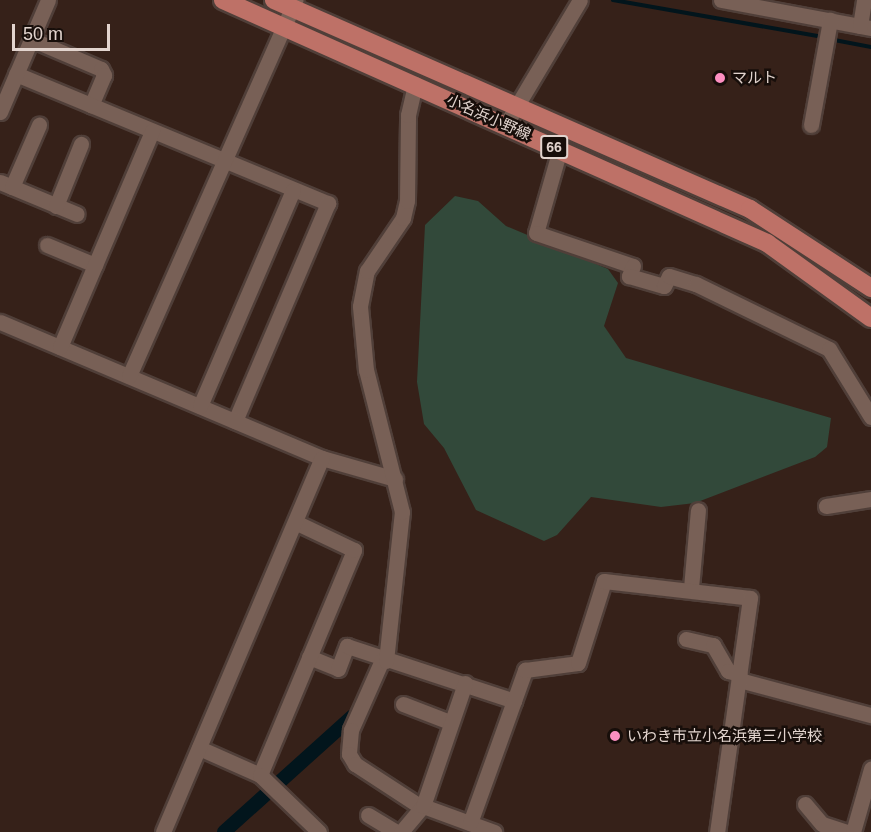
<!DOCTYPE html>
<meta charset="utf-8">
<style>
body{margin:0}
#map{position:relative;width:871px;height:832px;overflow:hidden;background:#362119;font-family:Arial,"Noto Sans JP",sans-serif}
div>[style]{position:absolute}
.green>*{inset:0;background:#32493a}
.stream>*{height:4px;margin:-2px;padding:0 2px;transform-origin:2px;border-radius:2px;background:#02151c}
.canal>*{height:14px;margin:-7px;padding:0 7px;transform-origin:7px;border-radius:7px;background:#02151c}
.roads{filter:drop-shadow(2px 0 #503f39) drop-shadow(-2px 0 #503f39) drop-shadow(0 2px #503f39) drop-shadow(0 -2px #503f39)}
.street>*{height:15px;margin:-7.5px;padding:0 7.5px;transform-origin:7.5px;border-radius:7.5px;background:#786056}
.primary>*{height:18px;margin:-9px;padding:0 9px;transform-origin:9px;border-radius:9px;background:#be7167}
.dots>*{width:16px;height:16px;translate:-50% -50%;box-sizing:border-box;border:3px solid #170e0a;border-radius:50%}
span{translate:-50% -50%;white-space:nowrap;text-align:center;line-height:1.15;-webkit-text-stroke:5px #170e0a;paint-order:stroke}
.shield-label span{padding:2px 4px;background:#170e0a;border:2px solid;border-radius:4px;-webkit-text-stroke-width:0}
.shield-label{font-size:14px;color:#e2d4ce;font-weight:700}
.poi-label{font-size:15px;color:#e2d4ce}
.left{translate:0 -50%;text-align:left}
.street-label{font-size:15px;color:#e2d4ce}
.scale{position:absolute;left:12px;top:24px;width:98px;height:27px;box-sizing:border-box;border:3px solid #e2d4ce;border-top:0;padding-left:8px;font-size:18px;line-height:21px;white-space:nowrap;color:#e2d4ce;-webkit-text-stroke:4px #170e0a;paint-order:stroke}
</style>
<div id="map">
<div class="green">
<div style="clip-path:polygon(455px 196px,478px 201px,506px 226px,608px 269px,618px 283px,604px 326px,626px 358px,831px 418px,827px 447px,815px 457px,695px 503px,661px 507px,591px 497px,557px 535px,544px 541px,476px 510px,444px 448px,424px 424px,417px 382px,425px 225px)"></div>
</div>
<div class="stream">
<div style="left:613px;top:0;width:212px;rotate:10deg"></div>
<div style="left:829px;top:39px;width:43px;rotate:10.8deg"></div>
</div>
<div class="canal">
<div style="left:224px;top:832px;width:173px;rotate:-42deg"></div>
</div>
<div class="roads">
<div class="street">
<div style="left:721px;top:0;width:153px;rotate:10.6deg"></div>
<div style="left:860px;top:26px;width:26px;rotate:-81deg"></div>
<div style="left:31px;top:39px;width:76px;rotate:23.2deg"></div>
<div style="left:101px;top:69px;width:7px;rotate:63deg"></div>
<div style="left:104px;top:75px;width:33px;rotate:113deg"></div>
<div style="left:16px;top:74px;width:338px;rotate:22.5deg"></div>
<div style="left:328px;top:203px;width:237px;rotate:113.1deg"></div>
<div style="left:0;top:112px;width:122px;rotate:-66.8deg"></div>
<div style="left:506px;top:124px;width:144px;rotate:-59.2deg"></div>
<div style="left:811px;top:125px;width:107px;rotate:-79.7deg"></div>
<div style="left:560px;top:149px;width:87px;rotate:105.9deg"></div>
<div style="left:536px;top:233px;width:102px;rotate:18.8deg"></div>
<div style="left:633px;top:266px;width:11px;rotate:112deg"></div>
<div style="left:629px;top:276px;width:36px;rotate:16deg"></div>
<div style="left:664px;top:286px;width:11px;rotate:-63deg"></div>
<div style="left:669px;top:276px;width:28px;rotate:17deg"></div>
<div style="left:696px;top:284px;width:148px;rotate:26deg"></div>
<div style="left:829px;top:349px;width:80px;rotate:58.3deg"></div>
<div style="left:0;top:182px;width:83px;rotate:22.6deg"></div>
<div style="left:12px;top:187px;width:68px;rotate:-66.5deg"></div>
<div style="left:56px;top:206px;width:67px;rotate:-68deg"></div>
<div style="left:47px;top:245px;width:52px;rotate:22.6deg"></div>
<div style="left:0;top:322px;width:350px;rotate:22.9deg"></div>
<div style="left:322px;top:458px;width:76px;rotate:16deg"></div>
<div style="left:60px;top:347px;width:235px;rotate:-66.9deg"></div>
<div style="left:129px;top:376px;width:411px;rotate:-66.1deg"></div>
<div style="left:200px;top:406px;width:235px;rotate:-66.7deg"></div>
<div style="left:826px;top:506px;width:46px;rotate:-8.8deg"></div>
<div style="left:691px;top:588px;width:78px;rotate:-84.9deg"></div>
<div style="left:686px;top:639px;width:28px;rotate:13deg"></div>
<div style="left:713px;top:645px;width:30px;rotate:60deg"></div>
<div style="left:728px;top:671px;width:12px;rotate:14deg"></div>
<div style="left:309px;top:657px;width:31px;rotate:22deg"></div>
<div style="left:338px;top:669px;width:25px;rotate:-69deg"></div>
<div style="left:347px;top:646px;width:176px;rotate:18.2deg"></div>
<div style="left:382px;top:660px;width:77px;rotate:113.9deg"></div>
<div style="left:351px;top:730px;width:24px;rotate:95deg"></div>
<div style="left:349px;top:754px;width:12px;rotate:59deg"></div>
<div style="left:355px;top:764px;width:79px;rotate:33.1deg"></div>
<div style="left:386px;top:661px;width:150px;rotate:-83.9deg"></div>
<div style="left:402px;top:512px;width:146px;rotate:-104.2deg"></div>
<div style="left:366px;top:370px;width:64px;rotate:-95.4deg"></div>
<div style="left:360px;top:306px;width:36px;rotate:-79deg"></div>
<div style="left:367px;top:271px;width:64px;rotate:-55.8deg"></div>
<div style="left:403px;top:218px;width:17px;rotate:-77deg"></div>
<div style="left:407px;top:201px;width:86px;rotate:-89.3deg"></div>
<div style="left:408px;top:115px;width:32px;rotate:-77deg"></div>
<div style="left:739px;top:680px;width:137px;rotate:14.9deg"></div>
<div style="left:403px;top:704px;width:50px;rotate:21deg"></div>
<div style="left:199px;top:748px;width:67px;rotate:23.9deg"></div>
<div style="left:260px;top:775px;width:244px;rotate:-67.3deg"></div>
<div style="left:354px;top:550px;width:65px;rotate:-154.6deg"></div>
<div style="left:260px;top:775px;width:82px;rotate:44deg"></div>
<div style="left:805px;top:804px;width:26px;rotate:50deg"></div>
<div style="left:822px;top:824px;width:25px;rotate:18deg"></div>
<div style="left:423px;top:806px;width:76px;rotate:20.1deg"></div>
<div style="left:368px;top:815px;width:33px;rotate:31deg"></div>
<div style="left:470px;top:823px;width:163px;rotate:-70.2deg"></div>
<div style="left:525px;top:670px;width:53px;rotate:-7.5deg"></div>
<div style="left:578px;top:663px;width:86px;rotate:-72.4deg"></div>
<div style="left:604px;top:581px;width:147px;rotate:6.6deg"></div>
<div style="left:750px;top:598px;width:236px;rotate:98deg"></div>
<div style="left:163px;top:832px;width:406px;rotate:-67deg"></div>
<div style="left:401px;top:832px;width:34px;rotate:-50deg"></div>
<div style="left:423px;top:806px;width:130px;rotate:-71.1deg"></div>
<div style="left:853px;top:832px;width:66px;rotate:-74.1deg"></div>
</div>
<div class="primary">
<div style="left:223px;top:0;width:596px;rotate:24.07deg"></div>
<div style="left:767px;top:243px;width:128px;rotate:35.8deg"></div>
<div style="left:274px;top:0;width:520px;rotate:23.71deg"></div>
<div style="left:750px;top:209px;width:145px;rotate:33.1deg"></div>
</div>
</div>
<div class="dots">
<div style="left:720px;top:78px;background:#fc8fc1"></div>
<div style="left:615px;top:736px;background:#fc8fc1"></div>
</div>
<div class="shield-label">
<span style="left:554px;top:147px">66</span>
</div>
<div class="poi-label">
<span class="left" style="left:732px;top:78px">マルト</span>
<span class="left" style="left:627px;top:736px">いわき市立小名浜第三小学校</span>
</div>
<div class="street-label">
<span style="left:489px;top:117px;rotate:24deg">小名浜小野線</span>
</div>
<div class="scale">50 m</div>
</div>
